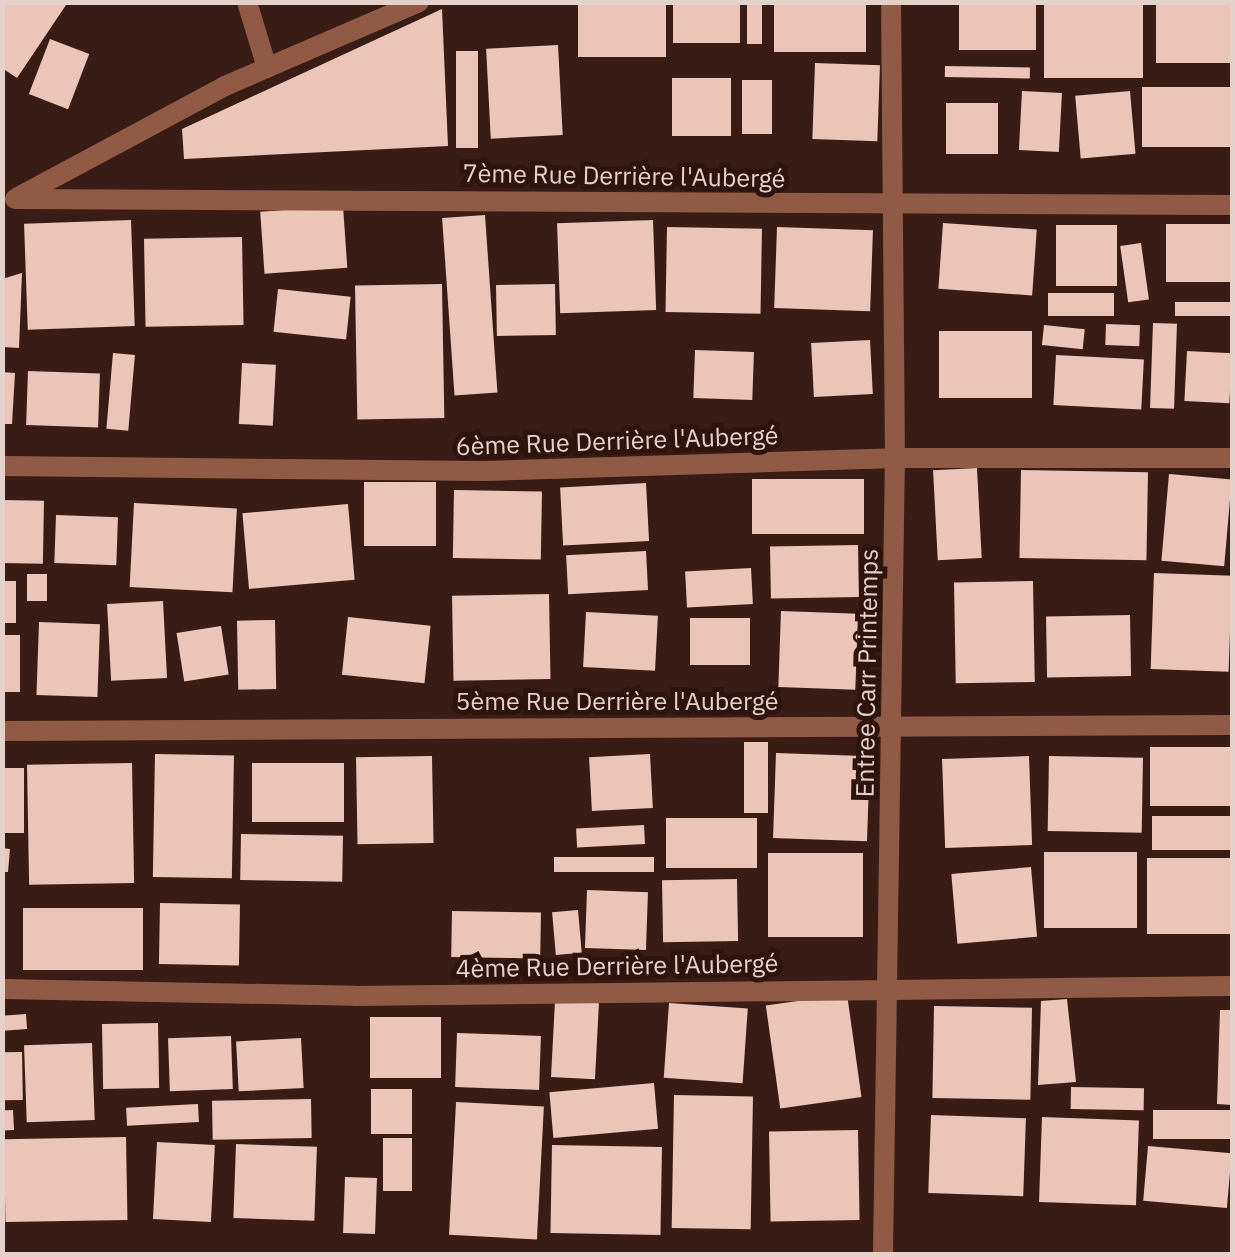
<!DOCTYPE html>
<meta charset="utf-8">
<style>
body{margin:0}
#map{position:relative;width:1235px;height:1257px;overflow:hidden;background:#391d14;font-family:"IBM Plex Sans",sans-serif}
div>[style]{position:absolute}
.building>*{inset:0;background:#ebc5b8;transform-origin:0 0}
.minor>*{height:20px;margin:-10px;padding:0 10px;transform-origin:10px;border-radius:10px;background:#915a47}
span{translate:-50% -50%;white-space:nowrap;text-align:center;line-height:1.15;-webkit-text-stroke:10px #2e140b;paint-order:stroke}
.street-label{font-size:25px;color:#e4d1ca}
.frame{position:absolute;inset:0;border:5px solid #e4d1ca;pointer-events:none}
</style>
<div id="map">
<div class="building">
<div style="clip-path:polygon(2px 2px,68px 2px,17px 78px,2px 68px)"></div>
<div style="left:578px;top:2px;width:88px;height:55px"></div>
<div style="left:747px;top:2px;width:15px;height:42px"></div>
<div style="left:774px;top:2px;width:92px;height:50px"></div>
<div style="left:959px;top:2px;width:77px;height:48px"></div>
<div style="left:1044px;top:2px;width:99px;height:76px"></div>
<div style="left:1156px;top:2px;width:76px;height:61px"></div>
<div style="left:673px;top:3px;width:67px;height:40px"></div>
<div style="clip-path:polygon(442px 9px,448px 146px,184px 159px,182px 129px)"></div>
<div style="left:50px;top:39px;width:42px;height:59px;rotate:21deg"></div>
<div style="left:558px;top:45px;width:90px;height:72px;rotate:87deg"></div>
<div style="left:456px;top:51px;width:22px;height:97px"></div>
<div style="left:815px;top:63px;width:65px;height:76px;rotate:2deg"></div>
<div style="left:945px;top:66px;width:85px;height:11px;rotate:1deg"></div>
<div style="left:731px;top:78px;width:58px;height:59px;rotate:90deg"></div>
<div style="left:742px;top:80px;width:30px;height:54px"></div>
<div style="left:1232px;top:87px;width:60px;height:90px;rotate:90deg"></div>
<div style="left:1022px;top:91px;width:40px;height:59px;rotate:3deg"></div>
<div style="left:1130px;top:91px;width:63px;height:55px;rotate:85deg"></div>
<div style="left:946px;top:103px;width:52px;height:51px"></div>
<div style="left:343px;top:206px;width:62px;height:83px;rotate:86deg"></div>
<div style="left:485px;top:215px;width:178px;height:43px;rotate:86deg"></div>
<div style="left:131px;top:220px;width:106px;height:107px;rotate:88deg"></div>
<div style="left:653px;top:220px;width:90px;height:96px;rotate:88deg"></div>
<div style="left:943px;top:223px;width:94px;height:66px;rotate:4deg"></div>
<div style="left:1166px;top:224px;width:66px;height:58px"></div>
<div style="left:1056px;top:225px;width:61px;height:61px"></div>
<div style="left:667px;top:227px;width:95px;height:85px;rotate:1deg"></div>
<div style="left:777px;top:227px;width:96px;height:81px;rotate:2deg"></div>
<div style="left:242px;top:237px;width:88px;height:98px;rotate:89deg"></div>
<div style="left:1141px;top:243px;width:57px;height:21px;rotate:82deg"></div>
<div style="clip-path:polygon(22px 273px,19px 348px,2px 347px,2px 279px)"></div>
<div style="left:442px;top:284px;width:134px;height:87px;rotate:89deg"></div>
<div style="left:555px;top:284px;width:51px;height:59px;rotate:89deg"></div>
<div style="left:278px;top:289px;width:73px;height:43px;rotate:6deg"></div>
<div style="left:1048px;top:293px;width:66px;height:23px"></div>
<div style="left:1232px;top:302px;width:14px;height:57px;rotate:90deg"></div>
<div style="left:1153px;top:323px;width:24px;height:85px;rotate:2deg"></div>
<div style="left:1106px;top:324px;width:34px;height:21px;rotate:2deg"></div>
<div style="left:1044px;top:325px;width:41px;height:20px;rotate:6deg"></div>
<div style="left:1032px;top:331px;width:67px;height:93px;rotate:90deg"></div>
<div style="left:870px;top:340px;width:54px;height:59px;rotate:87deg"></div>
<div style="left:695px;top:350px;width:59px;height:48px;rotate:2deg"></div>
<div style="left:1187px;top:351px;width:45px;height:50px;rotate:3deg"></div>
<div style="left:113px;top:353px;width:22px;height:76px;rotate:5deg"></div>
<div style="left:1056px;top:355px;width:88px;height:50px;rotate:3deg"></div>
<div style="left:242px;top:363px;width:34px;height:61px;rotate:3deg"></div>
<div style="left:28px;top:371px;width:72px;height:54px;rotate:2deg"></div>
<div style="clip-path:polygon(2px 372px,15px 373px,12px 424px,2px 424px)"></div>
<div style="left:977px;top:468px;width:90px;height:44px;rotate:87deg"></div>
<div style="left:1021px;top:470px;width:127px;height:88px;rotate:1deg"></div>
<div style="left:1169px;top:474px;width:63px;height:87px;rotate:5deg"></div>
<div style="left:752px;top:479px;width:112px;height:55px"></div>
<div style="left:364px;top:482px;width:72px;height:64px"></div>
<div style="left:646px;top:483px;width:58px;height:86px;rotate:87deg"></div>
<div style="left:454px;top:490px;width:88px;height:68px;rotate:1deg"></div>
<div style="left:2px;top:500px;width:42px;height:63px;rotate:1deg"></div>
<div style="left:134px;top:503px;width:103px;height:84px;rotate:3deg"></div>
<div style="left:348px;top:504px;width:76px;height:106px;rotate:85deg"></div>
<div style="left:56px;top:515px;width:62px;height:48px;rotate:2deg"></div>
<div style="left:858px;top:545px;width:52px;height:88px;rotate:89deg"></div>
<div style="left:646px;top:551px;width:39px;height:80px;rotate:87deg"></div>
<div style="left:751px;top:568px;width:36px;height:66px;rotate:87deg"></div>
<div style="left:1154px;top:573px;width:78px;height:96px;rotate:2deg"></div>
<div style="left:27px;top:574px;width:20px;height:27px"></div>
<div style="left:2px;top:581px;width:14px;height:42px"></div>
<div style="left:1033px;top:581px;width:101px;height:79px;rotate:89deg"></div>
<div style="left:549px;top:594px;width:85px;height:97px;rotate:89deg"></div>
<div style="left:163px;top:601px;width:77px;height:56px;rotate:87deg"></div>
<div style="left:781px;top:611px;width:77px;height:76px;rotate:2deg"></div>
<div style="left:586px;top:612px;width:72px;height:55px;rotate:3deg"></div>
<div style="left:1130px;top:615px;width:61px;height:84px;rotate:89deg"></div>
<div style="left:348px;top:617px;width:83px;height:58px;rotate:6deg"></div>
<div style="left:690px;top:618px;width:60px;height:47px"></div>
<div style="left:275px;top:620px;width:69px;height:38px;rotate:89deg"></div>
<div style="left:39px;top:622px;width:61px;height:73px;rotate:2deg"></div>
<div style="left:221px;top:626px;width:49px;height:45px;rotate:81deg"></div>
<div style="left:2px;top:635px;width:18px;height:57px"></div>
<div style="left:768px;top:742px;width:71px;height:24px;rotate:90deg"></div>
<div style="left:1232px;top:747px;width:59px;height:82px;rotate:90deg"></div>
<div style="left:776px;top:753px;width:94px;height:85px;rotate:2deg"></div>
<div style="left:155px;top:754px;width:79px;height:123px;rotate:1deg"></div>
<div style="left:650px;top:754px;width:54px;height:61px;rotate:87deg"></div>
<div style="left:432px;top:756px;width:87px;height:76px;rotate:89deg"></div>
<div style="left:1029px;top:756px;width:89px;height:87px;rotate:88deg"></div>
<div style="left:1049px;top:756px;width:94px;height:75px;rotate:1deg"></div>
<div style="left:132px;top:763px;width:120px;height:105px;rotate:89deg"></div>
<div style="left:344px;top:763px;width:59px;height:92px;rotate:90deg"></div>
<div style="left:2px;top:768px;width:22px;height:65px"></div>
<div style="left:1232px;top:816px;width:34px;height:80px;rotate:90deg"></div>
<div style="left:757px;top:818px;width:50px;height:91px;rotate:90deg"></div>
<div style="left:644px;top:825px;width:19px;height:68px;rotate:87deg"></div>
<div style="left:241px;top:834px;width:102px;height:46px;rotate:1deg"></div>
<div style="clip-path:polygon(2px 848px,10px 849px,8px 872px,2px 872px)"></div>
<div style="left:1044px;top:852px;width:93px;height:76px"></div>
<div style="left:768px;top:853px;width:95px;height:84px"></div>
<div style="left:654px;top:857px;width:15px;height:100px;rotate:90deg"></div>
<div style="left:1232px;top:858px;width:76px;height:85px;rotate:90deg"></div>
<div style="left:1031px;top:867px;width:70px;height:80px;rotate:85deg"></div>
<div style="left:737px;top:879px;width:62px;height:75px;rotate:89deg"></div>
<div style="left:587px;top:890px;width:61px;height:58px;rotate:2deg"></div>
<div style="left:160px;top:903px;width:80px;height:61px;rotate:1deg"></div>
<div style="left:23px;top:908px;width:120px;height:62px"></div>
<div style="left:578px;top:910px;width:43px;height:26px;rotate:85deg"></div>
<div style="left:452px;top:911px;width:89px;height:46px;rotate:1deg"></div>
<div style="left:847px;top:994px;width:104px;height:82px;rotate:82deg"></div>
<div style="clip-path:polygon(1067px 999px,1076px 1082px,1038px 1085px,1041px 1001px)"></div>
<div style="left:555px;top:1001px;width:44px;height:76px;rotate:3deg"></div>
<div style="left:669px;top:1003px;width:79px;height:75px;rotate:4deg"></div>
<div style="left:934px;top:1006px;width:98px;height:92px;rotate:1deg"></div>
<div style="clip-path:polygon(1220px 1010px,1232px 1010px,1232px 1105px,1217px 1104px)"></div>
<div style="left:26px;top:1014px;width:15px;height:24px;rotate:86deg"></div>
<div style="left:370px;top:1017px;width:71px;height:61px"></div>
<div style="left:158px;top:1023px;width:65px;height:56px;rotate:89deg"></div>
<div style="left:457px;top:1033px;width:84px;height:54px;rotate:2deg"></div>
<div style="left:231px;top:1036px;width:53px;height:63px;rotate:88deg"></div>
<div style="left:301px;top:1038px;width:50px;height:65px;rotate:87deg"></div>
<div style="left:92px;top:1043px;width:77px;height:68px;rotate:88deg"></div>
<div style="left:22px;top:1052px;width:48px;height:20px;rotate:89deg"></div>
<div style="left:654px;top:1083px;width:46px;height:105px;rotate:85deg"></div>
<div style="left:1071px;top:1087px;width:73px;height:22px;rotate:1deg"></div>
<div style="left:371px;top:1089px;width:41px;height:45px"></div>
<div style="left:674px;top:1095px;width:79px;height:133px;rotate:1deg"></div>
<div style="left:311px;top:1099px;width:39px;height:99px;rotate:89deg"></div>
<div style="left:456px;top:1102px;width:88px;height:133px;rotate:3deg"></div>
<div style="left:198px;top:1104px;width:18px;height:72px;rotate:87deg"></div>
<div style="left:13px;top:1110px;width:20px;height:11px;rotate:87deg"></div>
<div style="left:1232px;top:1110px;width:29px;height:79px;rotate:90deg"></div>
<div style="left:931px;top:1115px;width:95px;height:78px;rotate:2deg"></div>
<div style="left:1042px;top:1117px;width:97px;height:85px;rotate:2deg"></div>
<div style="left:858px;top:1130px;width:90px;height:89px;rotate:89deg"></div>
<div style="left:126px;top:1137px;width:83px;height:122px;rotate:89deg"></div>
<div style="left:412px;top:1138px;width:53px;height:29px;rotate:90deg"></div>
<div style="left:157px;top:1142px;width:58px;height:77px;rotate:3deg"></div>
<div style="left:236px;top:1144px;width:81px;height:74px;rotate:2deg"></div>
<div style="left:552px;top:1145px;width:110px;height:88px;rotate:1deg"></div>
<div style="left:1148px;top:1146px;width:84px;height:55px;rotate:5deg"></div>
<div style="left:345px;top:1177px;width:32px;height:56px;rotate:2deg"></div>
</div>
<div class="minor">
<div style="left:247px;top:2px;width:69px;rotate:73.1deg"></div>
<div style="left:18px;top:197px;width:235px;rotate:-28.2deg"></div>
<div style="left:225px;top:86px;width:211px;rotate:-23.4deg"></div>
<div style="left:15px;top:199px;width:1217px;rotate:0.28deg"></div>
<div style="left:2px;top:466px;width:483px;rotate:0.6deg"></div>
<div style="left:485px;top:471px;width:410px;rotate:-1.8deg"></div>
<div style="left:895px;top:458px;width:337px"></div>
<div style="left:2px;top:731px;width:1230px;rotate:-0.28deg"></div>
<div style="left:2px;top:989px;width:353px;rotate:1.1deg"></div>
<div style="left:355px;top:996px;width:877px;rotate:-0.65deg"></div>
<div style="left:883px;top:1254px;width:796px;rotate:-89.14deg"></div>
<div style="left:895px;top:458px;width:456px;rotate:-90.5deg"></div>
</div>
<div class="street-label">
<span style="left:624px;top:176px;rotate:1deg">7ème Rue Derrière l'Aubergé</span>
<span style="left:617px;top:441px;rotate:-2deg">6ème Rue Derrière l'Aubergé</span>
<span style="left:867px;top:673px;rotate:-89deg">Entree Carr Printemps</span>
<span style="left:617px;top:701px">5ème Rue Derrière l'Aubergé</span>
<span style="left:617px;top:966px;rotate:-1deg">4ème Rue Derrière l'Aubergé</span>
</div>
<div class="frame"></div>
</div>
